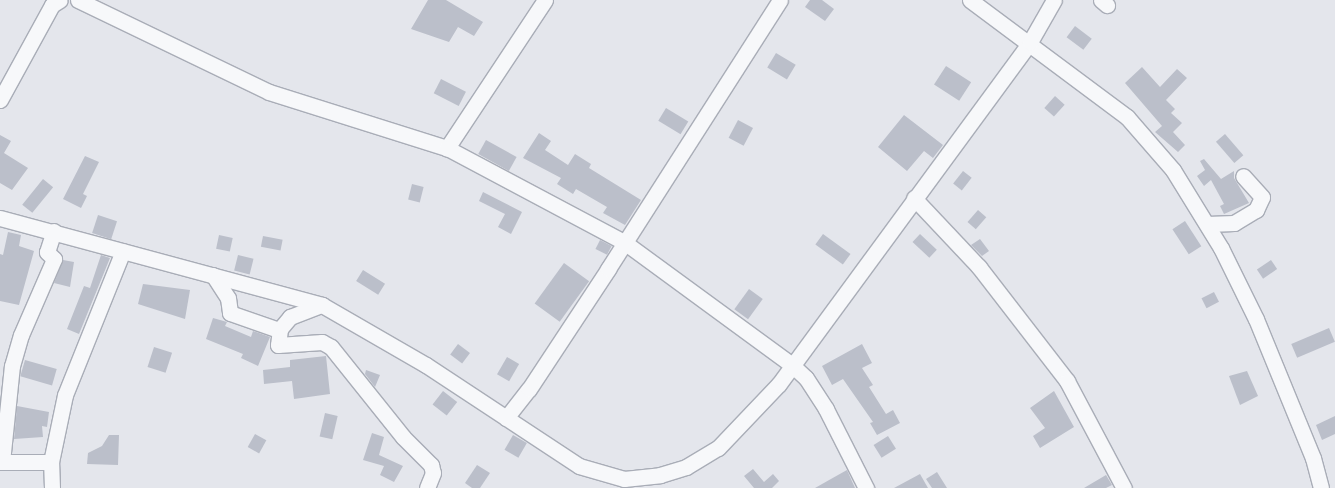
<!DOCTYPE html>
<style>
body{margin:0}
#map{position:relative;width:1335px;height:488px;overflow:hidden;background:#e4e6ec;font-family:Raleway,sans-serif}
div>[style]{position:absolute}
.building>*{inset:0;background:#bbbfca;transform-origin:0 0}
.roads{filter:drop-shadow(1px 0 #a9adb7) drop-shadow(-1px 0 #a9adb7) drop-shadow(0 1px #a9adb7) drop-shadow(0 -1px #a9adb7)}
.street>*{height:15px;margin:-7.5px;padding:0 7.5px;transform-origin:7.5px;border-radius:7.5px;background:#f7f8fa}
span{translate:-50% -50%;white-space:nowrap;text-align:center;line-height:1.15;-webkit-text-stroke:4px #f4f6f9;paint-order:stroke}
</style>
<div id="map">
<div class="building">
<div style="clip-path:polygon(428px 0,446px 0,483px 22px,474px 36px,458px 27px,449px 42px,411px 29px)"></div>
<div style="clip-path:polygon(810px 0,822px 0,834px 9px,825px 21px,805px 7px)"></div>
<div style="left:1075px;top:26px;width:21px;height:14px;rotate:37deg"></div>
<div style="left:776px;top:53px;width:23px;height:17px;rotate:31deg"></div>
<div style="left:946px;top:66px;width:30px;height:22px;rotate:33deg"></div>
<div style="clip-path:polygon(1142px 67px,1160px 87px,1177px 69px,1187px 78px,1166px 100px,1175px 109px,1171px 113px,1182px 123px,1173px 132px,1185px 145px,1178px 152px,1155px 132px,1162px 126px,1125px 83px)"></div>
<div style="left:441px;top:79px;width:28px;height:16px;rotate:27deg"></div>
<div style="left:1055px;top:96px;width:13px;height:16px;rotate:42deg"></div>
<div style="left:666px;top:108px;width:26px;height:15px;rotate:31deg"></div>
<div style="clip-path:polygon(904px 115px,943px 145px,933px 158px,924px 151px,907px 171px,878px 147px)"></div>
<div style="left:738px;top:120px;width:17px;height:20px;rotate:28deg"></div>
<div style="clip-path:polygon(539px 133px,551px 141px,545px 150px,568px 165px,575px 154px,591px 164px,589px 168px,641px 200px,625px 225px,603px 213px,607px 207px,576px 189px,573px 194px,557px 184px,561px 178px,523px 158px)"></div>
<div style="left:1225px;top:134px;width:28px;height:12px;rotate:49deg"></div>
<div style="clip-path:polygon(0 135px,11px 141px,4px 153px,28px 168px,12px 190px,0 183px)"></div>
<div style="left:486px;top:140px;width:35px;height:16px;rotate:29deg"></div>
<div style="clip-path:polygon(85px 156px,99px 162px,83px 194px,87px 196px,81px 208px,63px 199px)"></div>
<div style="clip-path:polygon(1204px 159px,1221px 179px,1234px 171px,1234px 178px,1249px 203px,1224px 214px,1220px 206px,1224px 204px,1211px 180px,1204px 186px,1197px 176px,1205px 170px,1200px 161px)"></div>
<div style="left:963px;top:171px;width:11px;height:16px;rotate:38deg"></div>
<div style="left:43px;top:179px;width:13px;height:33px;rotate:39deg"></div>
<div style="left:412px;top:184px;width:12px;height:16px;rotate:14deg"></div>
<div style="clip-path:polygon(483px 192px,522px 212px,511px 234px,498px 227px,505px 214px,479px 201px)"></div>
<div style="left:978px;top:210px;width:11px;height:16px;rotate:41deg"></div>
<div style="left:98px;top:215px;width:20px;height:19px;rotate:18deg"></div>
<div style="left:1185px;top:221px;width:30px;height:15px;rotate:57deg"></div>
<div style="clip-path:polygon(8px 232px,21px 235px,19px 246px,34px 251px,19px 305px,0 301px,0 254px,3px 255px)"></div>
<div style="left:823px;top:234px;width:34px;height:13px;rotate:36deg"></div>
<div style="left:920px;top:234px;width:23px;height:11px;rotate:43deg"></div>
<div style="left:219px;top:235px;width:14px;height:14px;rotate:12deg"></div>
<div style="left:263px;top:236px;width:20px;height:11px;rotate:11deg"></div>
<div style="clip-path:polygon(980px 239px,989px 251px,982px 256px,971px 245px)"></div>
<div style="left:600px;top:240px;width:13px;height:10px;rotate:27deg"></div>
<div style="clip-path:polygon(101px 255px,110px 258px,79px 334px,67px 329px,84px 286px,90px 288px)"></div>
<div style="left:238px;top:255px;width:16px;height:16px;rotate:14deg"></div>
<div style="clip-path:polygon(63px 260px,74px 262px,70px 287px,54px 283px)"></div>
<div style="left:1271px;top:260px;width:11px;height:17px;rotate:56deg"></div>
<div style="left:564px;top:263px;width:31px;height:50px;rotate:36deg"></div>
<div style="left:363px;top:270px;width:26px;height:13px;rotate:32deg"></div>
<div style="clip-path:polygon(143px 284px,190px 290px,185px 319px,138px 304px)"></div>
<div style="left:749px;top:289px;width:17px;height:25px;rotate:36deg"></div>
<div style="left:1214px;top:292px;width:11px;height:14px;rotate:63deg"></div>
<div style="clip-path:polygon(213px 318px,227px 322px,225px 326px,251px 337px,253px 331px,270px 337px,258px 366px,241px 358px,243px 354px,206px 339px)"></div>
<div style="left:1329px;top:328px;width:15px;height:41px;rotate:67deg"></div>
<div style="left:458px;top:344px;width:15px;height:13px;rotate:37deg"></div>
<div style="clip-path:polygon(862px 344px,872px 363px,862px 368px,873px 385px,869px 387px,886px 414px,893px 410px,900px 423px,877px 435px,870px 423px,873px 422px,843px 379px,832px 385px,822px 366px)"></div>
<div style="left:154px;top:347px;width:19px;height:21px;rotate:18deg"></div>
<div style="clip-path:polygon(326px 356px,330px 394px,294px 399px,292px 381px,264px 384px,263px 370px,290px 367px,290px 360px)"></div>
<div style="left:507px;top:357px;width:14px;height:20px;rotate:30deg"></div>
<div style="left:25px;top:360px;width:33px;height:17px;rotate:16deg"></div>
<div style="clip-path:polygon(366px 370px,380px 375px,375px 387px,365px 374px)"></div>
<div style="clip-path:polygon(1247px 371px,1258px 396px,1240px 405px,1229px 376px)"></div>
<div style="left:443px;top:391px;width:18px;height:17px;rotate:38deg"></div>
<div style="clip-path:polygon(1054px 391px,1074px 427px,1040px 448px,1033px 436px,1045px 428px,1030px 408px)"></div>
<div style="clip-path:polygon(17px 406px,49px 412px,47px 427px,42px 426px,43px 437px,14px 439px)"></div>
<div style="left:325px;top:413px;width:13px;height:24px;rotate:13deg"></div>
<div style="clip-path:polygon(1335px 416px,1335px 434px,1322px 440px,1316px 425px)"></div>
<div style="clip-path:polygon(372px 433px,384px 437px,379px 455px,403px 466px,394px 482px,380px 475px,384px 466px,363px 460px)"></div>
<div style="left:255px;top:434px;width:13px;height:15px;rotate:29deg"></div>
<div style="clip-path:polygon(109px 435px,119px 435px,118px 465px,87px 464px,88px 453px,102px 446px)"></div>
<div style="left:513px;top:435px;width:16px;height:17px;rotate:30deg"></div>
<div style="left:888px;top:436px;width:15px;height:17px;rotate:58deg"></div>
<div style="clip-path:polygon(477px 465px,490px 473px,480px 488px,472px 488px,465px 483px)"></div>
<div style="clip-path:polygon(753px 469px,764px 482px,773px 474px,779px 481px,772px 488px,754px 488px,744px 476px)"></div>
<div style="clip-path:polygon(847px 470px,855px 488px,815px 488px,838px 475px)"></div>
<div style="clip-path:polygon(937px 472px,947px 488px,932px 488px,926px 479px)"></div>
<div style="clip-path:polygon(920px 474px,928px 488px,894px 488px)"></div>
<div style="clip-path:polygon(1106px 475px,1112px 485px,1106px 488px,1084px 488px)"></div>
</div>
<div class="roads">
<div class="street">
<div style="left:78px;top:0;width:212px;rotate:25.7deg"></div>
<div style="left:269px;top:92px;width:187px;rotate:17.5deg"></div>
<div style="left:545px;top:0;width:178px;rotate:123.5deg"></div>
<div style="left:447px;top:148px;width:200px;rotate:28deg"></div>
<div style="left:624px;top:242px;width:208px;rotate:36.2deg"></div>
<div style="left:792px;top:365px;width:19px;rotate:43deg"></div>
<div style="left:806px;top:378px;width:37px;rotate:57deg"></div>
<div style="left:826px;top:409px;width:89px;rotate:63.1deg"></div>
<div style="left:970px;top:0;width:196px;rotate:36.7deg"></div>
<div style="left:1127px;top:117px;width:70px;rotate:49deg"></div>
<div style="left:1173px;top:170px;width:92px;rotate:58.4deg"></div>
<div style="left:1221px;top:248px;width:79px;rotate:63.8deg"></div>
<div style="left:1256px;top:319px;width:150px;rotate:67.7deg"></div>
<div style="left:1313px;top:458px;width:31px;rotate:75deg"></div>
<div style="left:1101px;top:0;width:8px;rotate:40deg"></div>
<div style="left:0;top:100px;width:108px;rotate:-61.3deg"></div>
<div style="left:52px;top:5px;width:9px;rotate:-32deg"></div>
<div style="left:914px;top:198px;width:95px;rotate:46.7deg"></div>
<div style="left:979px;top:267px;width:144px;rotate:52.3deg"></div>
<div style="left:1067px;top:381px;width:121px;rotate:62deg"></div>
<div style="left:0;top:218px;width:334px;rotate:15.1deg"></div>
<div style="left:322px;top:305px;width:120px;rotate:30deg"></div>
<div style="left:426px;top:365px;width:183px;rotate:33.4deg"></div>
<div style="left:579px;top:466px;width:47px;rotate:16.1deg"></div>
<div style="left:624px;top:479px;width:36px;rotate:-6deg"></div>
<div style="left:660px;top:475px;width:27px;rotate:-17deg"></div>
<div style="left:686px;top:467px;width:37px;rotate:-31deg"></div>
<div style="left:718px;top:448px;width:88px;rotate:-46.4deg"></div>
<div style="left:779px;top:384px;width:424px;rotate:-53.7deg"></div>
<div style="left:1030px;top:42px;width:48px;rotate:-60.3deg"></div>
<div style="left:1207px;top:224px;width:27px;rotate:-2deg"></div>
<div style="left:1234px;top:223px;width:26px;rotate:-31deg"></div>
<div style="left:1256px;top:210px;width:14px;rotate:-65deg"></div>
<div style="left:1262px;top:197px;width:28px;rotate:-132deg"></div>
<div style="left:213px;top:275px;width:27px;rotate:57deg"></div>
<div style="left:228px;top:298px;width:15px;rotate:82deg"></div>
<div style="left:230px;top:313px;width:49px;rotate:19.2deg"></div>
<div style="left:276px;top:329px;width:4px"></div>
<div style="left:280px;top:329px;width:16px;rotate:-50deg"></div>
<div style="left:290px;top:317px;width:34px;rotate:-21deg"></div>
<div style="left:280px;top:329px;width:16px;rotate:97deg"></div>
<div style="left:278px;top:345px;width:44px;rotate:-3.9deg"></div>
<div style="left:322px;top:342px;width:10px;rotate:29deg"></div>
<div style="left:331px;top:347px;width:115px;rotate:51.3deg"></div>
<div style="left:403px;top:437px;width:40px;rotate:45deg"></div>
<div style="left:431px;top:465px;width:8px;rotate:76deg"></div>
<div style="left:433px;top:473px;width:16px;rotate:112deg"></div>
<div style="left:506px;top:418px;width:37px;rotate:-52deg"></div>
<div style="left:529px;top:389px;width:144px;rotate:-56.6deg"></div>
<div style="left:608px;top:269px;width:319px;rotate:-57.4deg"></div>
<div style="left:0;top:462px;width:51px"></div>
<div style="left:2px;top:462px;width:97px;rotate:-84.1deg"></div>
<div style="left:12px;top:366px;width:32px;rotate:-74deg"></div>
<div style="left:21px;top:335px;width:83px;rotate:-66.5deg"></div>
<div style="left:54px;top:259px;width:10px;rotate:-135deg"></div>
<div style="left:47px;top:252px;width:22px;rotate:-72deg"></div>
<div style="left:52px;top:488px;width:26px;rotate:-92deg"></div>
<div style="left:51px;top:462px;width:68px;rotate:-78.2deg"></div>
<div style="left:65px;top:395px;width:155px;rotate:-68.1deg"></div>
</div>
</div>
</div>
